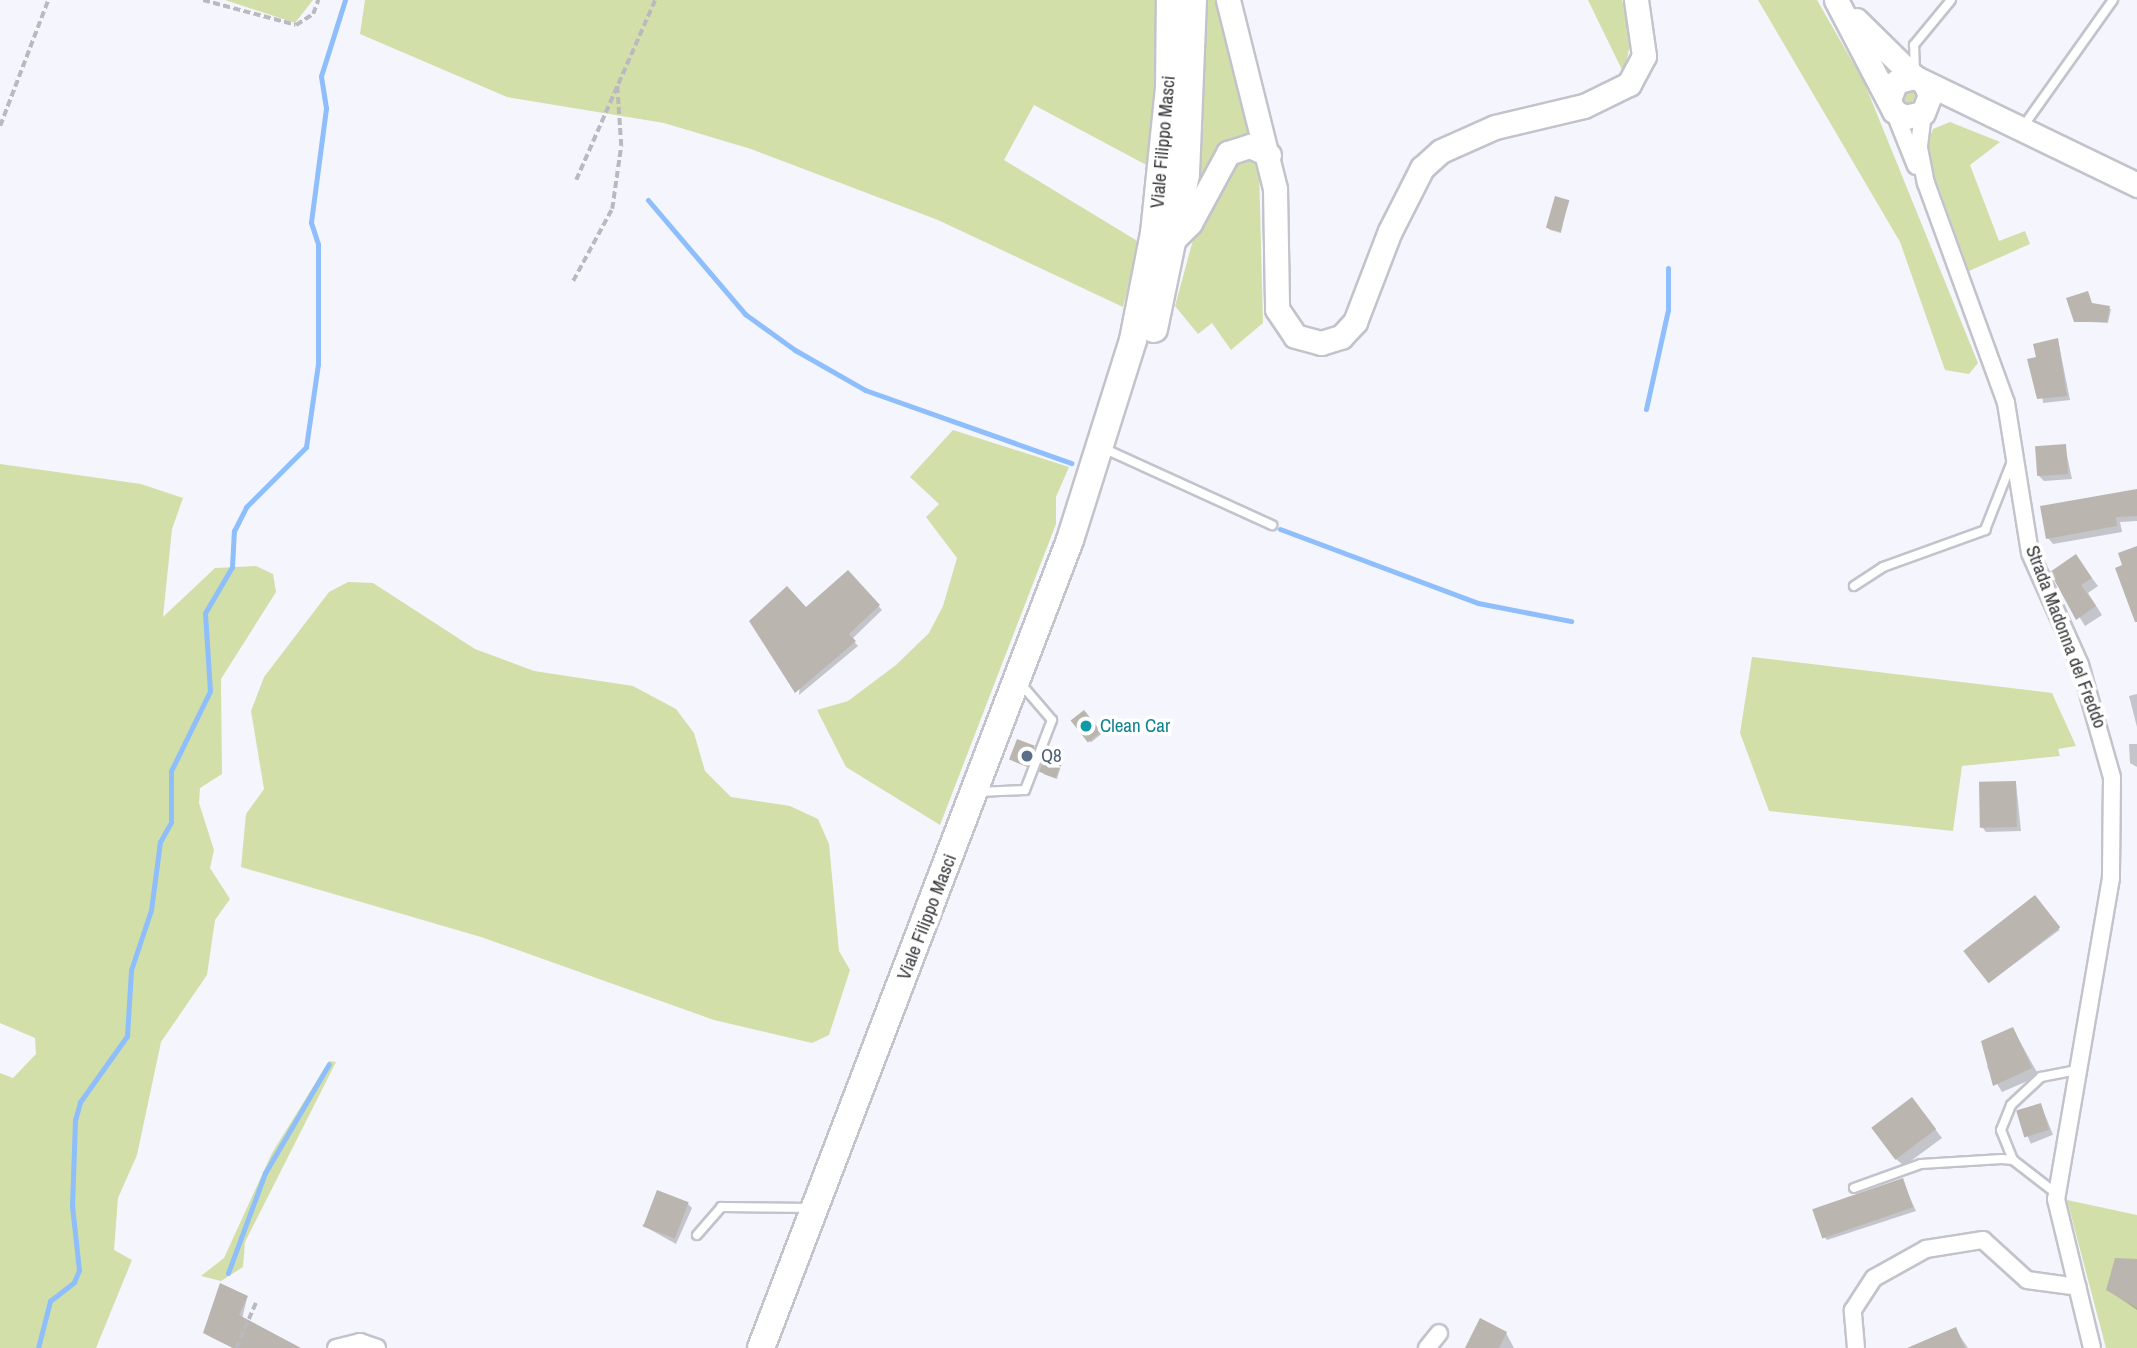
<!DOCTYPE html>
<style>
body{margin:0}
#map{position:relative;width:2137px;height:1348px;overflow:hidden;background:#f5f5fe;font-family:"Archivo Narrow",sans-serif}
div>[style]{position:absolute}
.green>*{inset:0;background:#d2dfa9}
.shadow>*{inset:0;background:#0003;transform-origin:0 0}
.stream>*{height:5px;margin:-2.5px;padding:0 2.5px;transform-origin:2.5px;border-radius:2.5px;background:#8ebefb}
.building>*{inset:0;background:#bab5ae;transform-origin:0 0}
.path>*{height:3.5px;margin-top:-1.75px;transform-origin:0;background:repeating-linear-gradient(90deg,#b9b9c0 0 7px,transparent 0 10.5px)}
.roads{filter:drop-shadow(2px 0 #c2c3cb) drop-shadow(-2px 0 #c2c3cb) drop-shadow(0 2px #c2c3cb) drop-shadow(0 -2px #c2c3cb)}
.lane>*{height:8px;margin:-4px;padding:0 4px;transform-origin:4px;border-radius:4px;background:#fff}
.street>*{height:16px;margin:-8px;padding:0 8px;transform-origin:8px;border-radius:8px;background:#fff}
.secondary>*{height:23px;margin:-11.5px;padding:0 11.5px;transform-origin:11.5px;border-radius:11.5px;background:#fff}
.primary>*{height:26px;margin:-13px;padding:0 13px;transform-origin:13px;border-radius:13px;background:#fff}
.dots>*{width:19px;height:19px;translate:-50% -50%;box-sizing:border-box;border:4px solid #fff;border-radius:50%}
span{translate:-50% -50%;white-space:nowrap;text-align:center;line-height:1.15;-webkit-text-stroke:7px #fff;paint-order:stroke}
.street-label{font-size:19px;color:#3c3c3f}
.culture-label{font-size:19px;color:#0d838f}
.left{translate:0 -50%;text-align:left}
.service-label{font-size:19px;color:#4e5e75}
</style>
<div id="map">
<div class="green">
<div style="clip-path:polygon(225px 0,313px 0,295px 23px)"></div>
<div style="clip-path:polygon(365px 0,1159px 0,1152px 168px,1034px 105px,1004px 160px,1139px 242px,1123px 307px,938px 220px,751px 149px,664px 123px,507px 97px,360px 34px)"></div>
<div style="clip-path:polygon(1201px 0,1215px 0,1252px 140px,1240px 137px,1221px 147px,1191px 204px)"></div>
<div style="clip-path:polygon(1588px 0,1622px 0,1632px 34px,1624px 74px)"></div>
<div style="clip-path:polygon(1758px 0,1817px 0,1864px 82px,1978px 363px,1969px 374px,1945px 370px,1900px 242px)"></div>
<div style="clip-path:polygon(1902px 89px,1916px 89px,1914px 106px,1902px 105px)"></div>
<div style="clip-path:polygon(1950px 122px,2000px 142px,1970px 165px,1999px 241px,2025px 231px,2030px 244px,1969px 271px,1925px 149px,1933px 129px)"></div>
<div style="clip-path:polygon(1247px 159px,1259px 167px,1263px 323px,1231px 350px,1212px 323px,1198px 334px,1175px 306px,1199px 218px,1225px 165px)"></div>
<div style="clip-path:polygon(953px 430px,1069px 467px,1056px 497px,1056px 524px,940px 825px,846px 767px,817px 710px,848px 701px,896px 665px,929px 633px,943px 606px,957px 558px,926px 517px,939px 504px,910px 477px)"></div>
<div style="clip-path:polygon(0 464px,141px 484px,183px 498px,172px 529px,163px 617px,215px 568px,256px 566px,273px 574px,276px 592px,221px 679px,222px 774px,200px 788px,199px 803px,214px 850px,210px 868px,230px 899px,215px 920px,207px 975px,161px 1042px,137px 1155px,118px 1198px,114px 1250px,132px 1260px,96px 1348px,0 1348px,0 1073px,13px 1078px,36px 1054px,35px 1038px,0 1023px)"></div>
<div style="clip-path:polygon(348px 582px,373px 583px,475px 649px,534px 671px,633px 686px,676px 709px,694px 733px,705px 771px,731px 797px,790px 806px,818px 819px,829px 844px,839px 951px,850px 970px,829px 1035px,812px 1043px,714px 1020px,481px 937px,241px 867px,246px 814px,264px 789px,251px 711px,264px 677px,329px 592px)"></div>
<div style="clip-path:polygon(1752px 657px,2052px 693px,2076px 746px,2058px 749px,2060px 756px,1962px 766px,1953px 831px,1769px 811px,1740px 733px)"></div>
<div style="clip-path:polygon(329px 1061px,336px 1062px,245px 1242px,243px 1267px,221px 1281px,201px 1276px,224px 1258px,272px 1153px)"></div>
<div style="clip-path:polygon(2067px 1200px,2137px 1215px,2137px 1348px,2106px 1348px)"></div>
</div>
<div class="shadow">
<div style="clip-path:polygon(1568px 201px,1561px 233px,1550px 230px,1548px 228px)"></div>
<div style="clip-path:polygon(2088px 293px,2092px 305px,2111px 309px,2108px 323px,2075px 321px)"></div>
<div style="clip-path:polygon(2058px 340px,2070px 400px,2043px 403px,2038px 358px)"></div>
<div style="clip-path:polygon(2065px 446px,2072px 479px,2044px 481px,2039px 476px)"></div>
<div style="clip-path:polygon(2137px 491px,2137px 521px,2120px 522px,2122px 532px,2053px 544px,2048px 538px)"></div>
<div style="clip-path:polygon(2076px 557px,2098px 586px,2088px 593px,2102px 615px,2085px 626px,2052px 573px)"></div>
<div style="clip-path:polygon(848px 573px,882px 610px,852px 639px,858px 646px,799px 695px,806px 610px)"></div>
<div style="clip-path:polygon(2137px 694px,2137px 727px,2129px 696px)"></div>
<div style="left:1084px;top:712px;width:28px;height:14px;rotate:51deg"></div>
<div style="clip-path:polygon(2129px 744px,2137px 744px,2137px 767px,2130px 763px)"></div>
<div style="clip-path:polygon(1034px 747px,1029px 768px,1013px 761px)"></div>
<div style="clip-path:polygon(1063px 759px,1057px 779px,1043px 774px)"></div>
<div style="clip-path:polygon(2016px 783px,2021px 831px,1986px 832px,1982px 827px)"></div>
<div style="left:2035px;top:897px;width:41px;height:87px;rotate:53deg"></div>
<div style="clip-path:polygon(2013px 1029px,2039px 1076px,2002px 1092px,1987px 1067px)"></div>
<div style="clip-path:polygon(1912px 1099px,1942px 1138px,1904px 1166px,1896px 1159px)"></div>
<div style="left:2041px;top:1105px;width:32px;height:24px;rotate:68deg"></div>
<div style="clip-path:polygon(1902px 1180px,1916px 1211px,1827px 1240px,1823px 1235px)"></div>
<div style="clip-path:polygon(688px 1204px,692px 1208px,676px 1244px,642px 1225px)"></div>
<div style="clip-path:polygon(2137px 1266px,2137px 1310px,2108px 1290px)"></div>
<div style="clip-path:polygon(247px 1298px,242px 1319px,291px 1348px,233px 1348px,209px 1336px)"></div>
<div style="clip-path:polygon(1955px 1329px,1968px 1348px,1920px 1348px)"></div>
<div style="clip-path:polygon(1506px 1333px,1514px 1348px,1467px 1348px)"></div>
</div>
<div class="stream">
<div style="left:648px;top:200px;width:150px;rotate:49.6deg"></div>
<div style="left:745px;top:314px;width:62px;rotate:35.8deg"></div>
<div style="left:795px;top:350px;width:81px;rotate:29.7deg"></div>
<div style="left:865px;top:390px;width:219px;rotate:19.5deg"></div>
<div style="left:1646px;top:409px;width:101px;rotate:-77.5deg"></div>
<div style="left:1668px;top:310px;width:42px;rotate:-90deg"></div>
<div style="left:1280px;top:529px;width:211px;rotate:20.5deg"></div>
<div style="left:1478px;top:603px;width:95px;rotate:11deg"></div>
<div style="left:228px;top:1273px;width:107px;rotate:-69.7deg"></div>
<div style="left:265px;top:1173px;width:126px;rotate:-59.6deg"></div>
<div style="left:38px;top:1348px;width:49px;rotate:-75.7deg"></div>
<div style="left:50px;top:1301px;width:31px;rotate:-38deg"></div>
<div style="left:74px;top:1282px;width:13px;rotate:-67deg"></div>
<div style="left:79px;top:1270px;width:64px;rotate:-96.2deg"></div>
<div style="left:72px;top:1206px;width:86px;rotate:-88deg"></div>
<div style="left:75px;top:1120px;width:19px;rotate:-74deg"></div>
<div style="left:80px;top:1102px;width:81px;rotate:-54.5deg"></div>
<div style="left:127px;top:1036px;width:66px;rotate:-86.5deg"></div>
<div style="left:131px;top:970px;width:63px;rotate:-71.6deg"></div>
<div style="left:151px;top:910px;width:69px;rotate:-82.5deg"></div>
<div style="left:160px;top:842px;width:23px;rotate:-61deg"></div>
<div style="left:171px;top:822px;width:51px;rotate:-90deg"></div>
<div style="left:171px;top:771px;width:89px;rotate:-64deg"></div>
<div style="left:210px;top:691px;width:78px;rotate:-93.7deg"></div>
<div style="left:205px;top:613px;width:53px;rotate:-59.6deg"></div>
<div style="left:232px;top:567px;width:36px;rotate:-87deg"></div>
<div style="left:234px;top:531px;width:27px;rotate:-63deg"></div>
<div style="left:246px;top:507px;width:85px;rotate:-45deg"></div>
<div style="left:306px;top:447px;width:84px;rotate:-81.8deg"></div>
<div style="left:318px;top:364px;width:120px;rotate:-90deg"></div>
<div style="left:318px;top:244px;width:23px;rotate:-108deg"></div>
<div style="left:311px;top:222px;width:115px;rotate:-82.5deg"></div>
<div style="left:326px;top:108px;width:32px;rotate:-99deg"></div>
<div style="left:321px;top:76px;width:80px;rotate:-72.5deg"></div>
</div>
<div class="building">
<div style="left:1555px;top:196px;width:15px;height:33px;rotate:16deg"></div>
<div style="clip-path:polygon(2088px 291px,2092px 303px,2110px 306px,2107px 322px,2074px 322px,2066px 298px)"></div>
<div style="clip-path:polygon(2058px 338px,2067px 396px,2037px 399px,2027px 359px,2036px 357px,2033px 344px)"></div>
<div style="left:2066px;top:444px;width:30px;height:31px;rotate:86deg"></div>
<div style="clip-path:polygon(2137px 489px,2137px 516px,2116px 517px,2117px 526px,2046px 539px,2040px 506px)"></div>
<div style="clip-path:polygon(2137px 546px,2137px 622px,2135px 622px,2115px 568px,2122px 565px,2118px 553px)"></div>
<div style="clip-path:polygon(2076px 554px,2092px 578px,2081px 585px,2096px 606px,2076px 620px,2050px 572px)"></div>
<div style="clip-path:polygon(848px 570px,880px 605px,849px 634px,856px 641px,795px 693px,749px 621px,787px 586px,806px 607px)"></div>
<div style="left:1084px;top:710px;width:28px;height:17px;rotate:52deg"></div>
<div style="left:1017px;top:739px;width:19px;height:22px;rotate:21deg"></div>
<div style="left:1047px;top:751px;width:18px;height:22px;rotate:22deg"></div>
<div style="left:2016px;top:781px;width:46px;height:37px;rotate:89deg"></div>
<div style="left:2035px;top:895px;width:41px;height:91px;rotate:52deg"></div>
<div style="clip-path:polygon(2013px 1027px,2032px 1068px,1993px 1086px,1981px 1041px)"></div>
<div style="left:1912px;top:1097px;width:40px;height:51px;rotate:53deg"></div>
<div style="left:2041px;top:1103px;width:28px;height:26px;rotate:73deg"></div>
<div style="left:1903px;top:1178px;width:31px;height:96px;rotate:71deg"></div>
<div style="left:657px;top:1190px;width:34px;height:39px;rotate:21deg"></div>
<div style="clip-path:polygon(2115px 1258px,2137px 1259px,2137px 1308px,2106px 1290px)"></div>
<div style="clip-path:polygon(220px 1283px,248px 1296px,239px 1315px,301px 1348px,233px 1348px,203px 1333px)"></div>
<div style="clip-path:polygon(1480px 1318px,1507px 1332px,1499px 1348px,1465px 1348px)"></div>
<div style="clip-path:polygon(1956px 1327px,1965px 1348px,1907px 1348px)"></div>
</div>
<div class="path">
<div style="left:203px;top:0;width:96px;rotate:15deg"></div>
<div style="left:296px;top:25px;width:20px;rotate:-33deg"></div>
<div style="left:313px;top:14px;width:15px;rotate:-70deg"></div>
<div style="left:0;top:126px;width:135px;rotate:-69.1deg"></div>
<div style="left:576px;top:180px;width:197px;rotate:-66.3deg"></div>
<div style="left:573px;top:281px;width:82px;rotate:-61.6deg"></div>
<div style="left:612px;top:209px;width:64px;rotate:-81.9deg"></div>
<div style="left:621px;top:146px;width:60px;rotate:-93.8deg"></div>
<div style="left:236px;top:1348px;width:52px;rotate:-66.4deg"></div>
</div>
<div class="roads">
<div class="lane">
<div style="left:1915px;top:72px;width:27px;rotate:-92deg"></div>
<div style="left:1914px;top:45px;width:58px;rotate:-50.6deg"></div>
<div style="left:2022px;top:128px;width:157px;rotate:-54.6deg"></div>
<div style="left:1103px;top:448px;width:186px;rotate:24.5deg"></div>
<div style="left:1854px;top:586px;width:35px;rotate:-33deg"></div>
<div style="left:1883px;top:567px;width:109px;rotate:-19.9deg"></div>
<div style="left:1985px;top:530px;width:76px;rotate:-68.5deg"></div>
<div style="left:977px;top:792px;width:48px;rotate:-2.4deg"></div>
<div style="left:1025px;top:790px;width:75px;rotate:-68.9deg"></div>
<div style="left:1052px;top:720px;width:46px;rotate:-130.6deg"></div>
<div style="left:2013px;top:1160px;width:32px;rotate:-112deg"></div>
<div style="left:2001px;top:1130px;width:27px;rotate:-68deg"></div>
<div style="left:2011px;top:1105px;width:41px;rotate:-43deg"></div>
<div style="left:2041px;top:1077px;width:38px;rotate:-11deg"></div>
<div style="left:1854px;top:1188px;width:71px;rotate:-19.7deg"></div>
<div style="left:1921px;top:1164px;width:81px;rotate:-3.5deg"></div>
<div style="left:2002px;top:1159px;width:11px;rotate:5deg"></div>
<div style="left:2013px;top:1160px;width:56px;rotate:37.7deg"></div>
<div style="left:697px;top:1235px;width:37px;rotate:-49deg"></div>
<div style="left:721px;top:1207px;width:90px;rotate:0.6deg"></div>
</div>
<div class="street">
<div style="left:1894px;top:111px;width:59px;rotate:68.2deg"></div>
<div style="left:1923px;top:113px;width:35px;rotate:97deg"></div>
<div style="left:1919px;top:148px;width:36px;rotate:79deg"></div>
<div style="left:1926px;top:183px;width:234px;rotate:70deg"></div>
<div style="left:2006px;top:403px;width:152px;rotate:80.9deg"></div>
<div style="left:2030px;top:553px;width:123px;rotate:65.9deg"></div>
<div style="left:2080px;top:665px;width:116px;rotate:74.1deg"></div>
<div style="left:2112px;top:777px;width:101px;rotate:90.6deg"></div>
<div style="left:2111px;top:878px;width:326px;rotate:99.7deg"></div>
<div style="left:2056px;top:1199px;width:153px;rotate:76.4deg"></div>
<div style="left:336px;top:1348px;width:25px;rotate:-14deg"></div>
<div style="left:360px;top:1342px;width:18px;rotate:19deg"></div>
<div style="left:1427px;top:1348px;width:19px;rotate:-51deg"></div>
<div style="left:1856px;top:1348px;width:38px;rotate:-95deg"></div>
<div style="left:1853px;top:1310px;width:38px;rotate:-57deg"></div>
<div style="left:1874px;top:1278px;width:60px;rotate:-29.1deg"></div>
<div style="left:1926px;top:1249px;width:58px;rotate:-9deg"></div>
<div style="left:1983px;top:1240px;width:59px;rotate:42.3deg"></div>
<div style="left:2027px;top:1280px;width:51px;rotate:7.8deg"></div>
</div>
<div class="secondary">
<div style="left:1228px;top:0;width:195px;rotate:76deg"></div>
<div style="left:1275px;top:189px;width:120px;rotate:89deg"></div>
<div style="left:1277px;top:309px;width:32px;rotate:56deg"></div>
<div style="left:1295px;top:336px;width:27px;rotate:15deg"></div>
<div style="left:1321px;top:343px;width:21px;rotate:-17deg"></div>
<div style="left:1341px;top:337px;width:21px;rotate:-47deg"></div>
<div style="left:1355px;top:322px;width:97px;rotate:-69deg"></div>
<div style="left:1390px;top:231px;width:71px;rotate:-63.1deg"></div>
<div style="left:1422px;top:168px;width:25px;rotate:-42deg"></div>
<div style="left:1441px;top:151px;width:59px;rotate:-24deg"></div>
<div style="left:1495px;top:127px;width:91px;rotate:-13.3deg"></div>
<div style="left:1584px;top:106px;width:50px;rotate:-26.1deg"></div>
<div style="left:1629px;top:84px;width:32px;rotate:-62deg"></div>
<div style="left:1644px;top:56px;width:57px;rotate:-98.1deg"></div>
<div style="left:1836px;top:0;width:125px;rotate:62.4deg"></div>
<div style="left:1894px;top:111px;width:13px;rotate:29deg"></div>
<div style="left:1905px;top:117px;width:18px;rotate:-13deg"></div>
<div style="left:1923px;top:113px;width:19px;rotate:-69deg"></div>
<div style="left:1930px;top:95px;width:12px;rotate:-114deg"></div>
<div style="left:1856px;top:20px;width:81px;rotate:44.5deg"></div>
<div style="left:1889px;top:99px;width:18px;rotate:-68deg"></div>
<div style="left:1896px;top:82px;width:19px;rotate:-16deg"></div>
<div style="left:1914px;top:77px;width:248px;rotate:25.8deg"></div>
<div style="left:1169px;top:244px;width:30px;rotate:-45deg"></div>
<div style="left:1190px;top:223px;width:80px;rotate:-61.5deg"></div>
<div style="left:1228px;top:153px;width:23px;rotate:-18deg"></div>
<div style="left:1250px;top:146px;width:21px;rotate:25deg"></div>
</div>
<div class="primary">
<div style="left:1154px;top:329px;width:158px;rotate:-78.3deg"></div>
<div style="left:1186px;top:174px;width:174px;rotate:-87.7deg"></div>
<div style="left:761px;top:1348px;width:865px;rotate:-69.07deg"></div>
<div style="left:1070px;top:540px;width:210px;rotate:-72.5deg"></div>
<div style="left:1133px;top:340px;width:109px;rotate:-78.9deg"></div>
<div style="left:1154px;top:233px;width:145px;rotate:-84.1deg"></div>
<div style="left:1169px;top:89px;width:89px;rotate:-89.4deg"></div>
</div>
</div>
<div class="dots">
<div style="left:1086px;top:726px;background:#0f9aa8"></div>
<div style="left:1027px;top:756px;background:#5c6f8a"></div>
</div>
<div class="street-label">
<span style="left:1163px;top:142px;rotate:-85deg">Viale Filippo Masci</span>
<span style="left:2066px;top:637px;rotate:69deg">Strada Madonna del Freddo</span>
<span style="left:927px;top:917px;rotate:-69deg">Viale Filippo Masci</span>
</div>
<div class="culture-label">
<span class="left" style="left:1100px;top:726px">Clean Car</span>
</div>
<div class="service-label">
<span class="left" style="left:1041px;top:756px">Q8</span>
</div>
</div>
